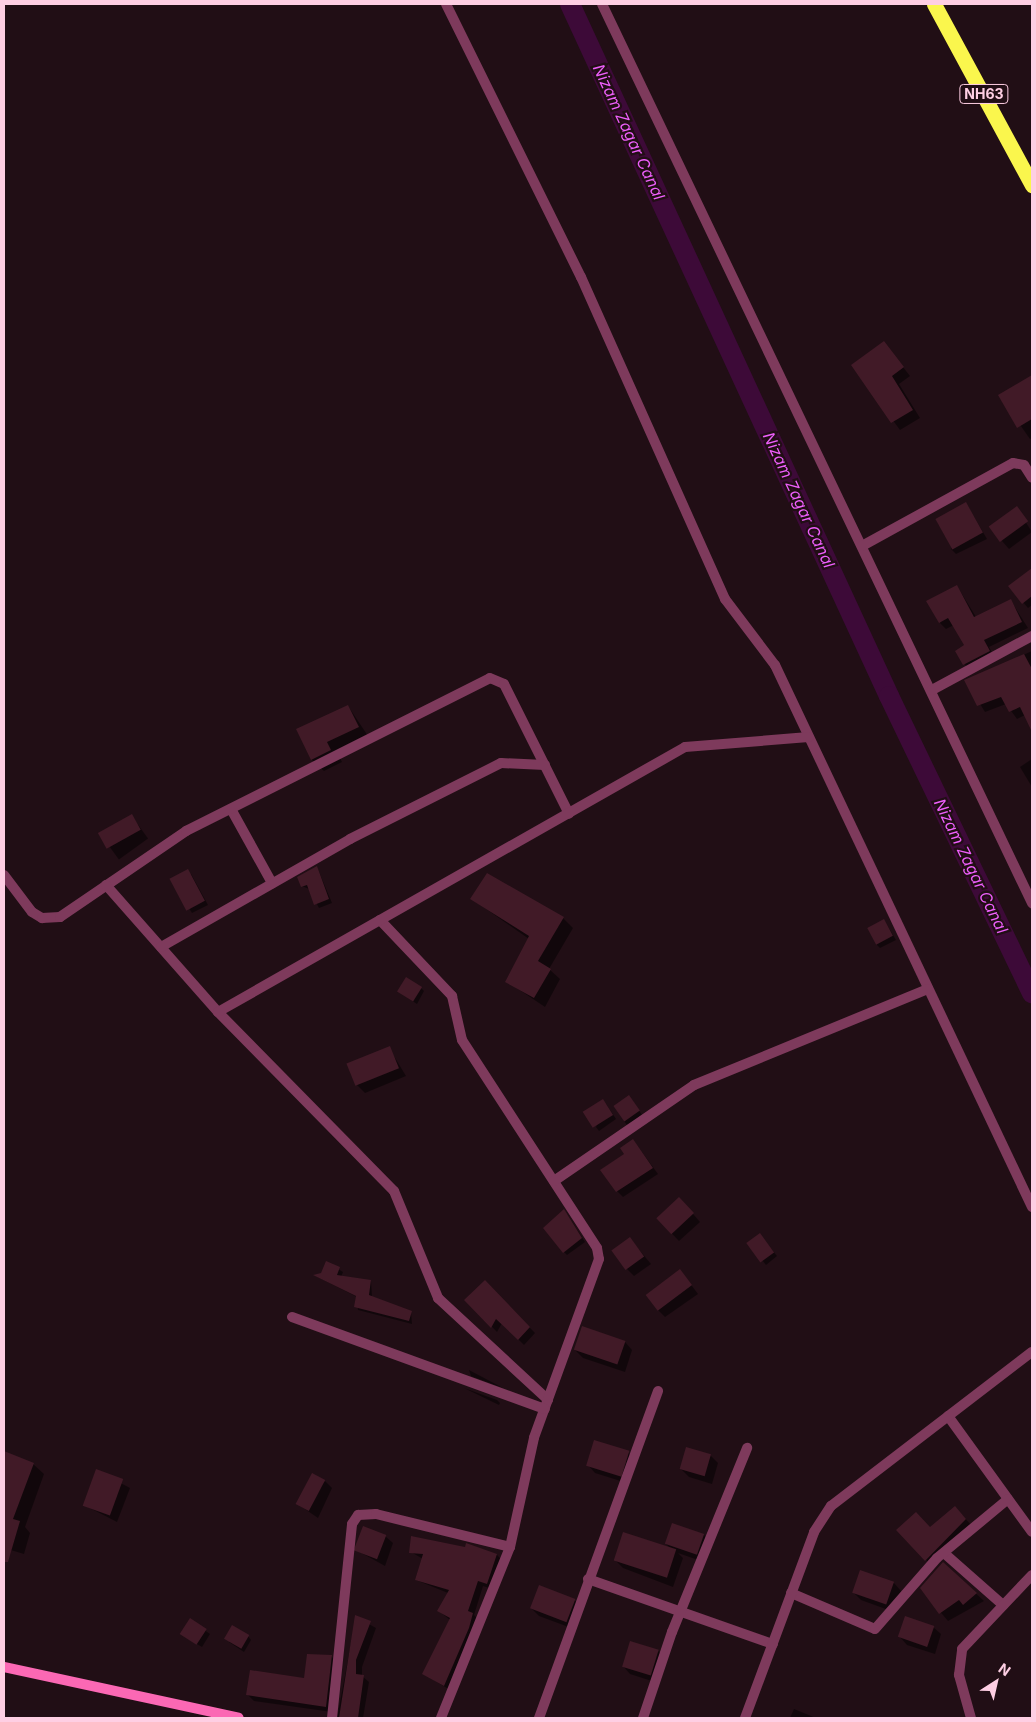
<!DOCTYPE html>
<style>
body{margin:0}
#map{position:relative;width:1036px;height:1722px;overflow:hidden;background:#210e15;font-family:Inter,sans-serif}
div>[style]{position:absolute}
.shadow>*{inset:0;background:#0007;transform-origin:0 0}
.canal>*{height:20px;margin:-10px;padding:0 10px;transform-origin:10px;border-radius:10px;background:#3d0a38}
.building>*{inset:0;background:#411a27;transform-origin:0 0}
.street>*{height:10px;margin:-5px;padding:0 5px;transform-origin:5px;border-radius:5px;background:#7e3a5c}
.secondary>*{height:10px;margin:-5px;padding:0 5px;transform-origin:5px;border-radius:5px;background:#fb68b4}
.highway>*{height:15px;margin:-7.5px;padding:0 7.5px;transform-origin:7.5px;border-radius:7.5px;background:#faf64d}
span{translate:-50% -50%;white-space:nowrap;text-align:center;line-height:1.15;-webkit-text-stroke:4.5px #210e15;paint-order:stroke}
.shield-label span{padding:1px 4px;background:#210e15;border:1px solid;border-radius:4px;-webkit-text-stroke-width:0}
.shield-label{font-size:14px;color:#fecee3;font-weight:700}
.water-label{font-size:16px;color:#ee5ffb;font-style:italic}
.frame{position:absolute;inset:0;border:5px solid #fecee3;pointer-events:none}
.north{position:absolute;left:971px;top:1657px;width:50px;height:50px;-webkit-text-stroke:4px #210e15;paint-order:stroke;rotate:35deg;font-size:14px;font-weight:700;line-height:20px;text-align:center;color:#fecee3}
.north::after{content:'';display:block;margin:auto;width:18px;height:22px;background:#fecee3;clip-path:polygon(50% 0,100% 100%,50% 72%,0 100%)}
</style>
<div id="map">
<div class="shadow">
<div style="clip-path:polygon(884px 343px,910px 376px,899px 384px,920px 418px,900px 430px,853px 366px)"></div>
<div style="clip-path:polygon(1032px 377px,1032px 438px,1030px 439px,1000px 396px)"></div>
<div style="clip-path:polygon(966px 503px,987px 539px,956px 554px,951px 549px)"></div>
<div style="clip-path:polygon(1016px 507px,1032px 532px,1009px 549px,1002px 541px)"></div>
<div style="clip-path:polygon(1032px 570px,1032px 605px,1028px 608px,1010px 587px)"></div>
<div style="clip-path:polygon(957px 586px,976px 617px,1011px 601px,1028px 628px,989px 647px,995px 658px,970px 671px,956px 652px,966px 646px,954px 625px,946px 629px,940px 623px)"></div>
<div style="clip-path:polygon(1032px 651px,1032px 729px,1025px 715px,1017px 719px,1006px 704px,985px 712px,966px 681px)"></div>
<div style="clip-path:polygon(348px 706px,370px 739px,338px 754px,342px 762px,324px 771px,312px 760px,298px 730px)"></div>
<div style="clip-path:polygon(1032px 759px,1032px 787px,1020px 767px)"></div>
<div style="left:131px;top:815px;width:29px;height:36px;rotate:54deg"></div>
<div style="clip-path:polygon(317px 867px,332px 903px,319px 908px,309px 889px,302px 886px)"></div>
<div style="clip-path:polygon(191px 874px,208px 905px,192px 913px,171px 880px)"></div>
<div style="clip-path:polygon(472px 899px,563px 918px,573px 928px,549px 969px,560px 979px,545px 1007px,506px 981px,529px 939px)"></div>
<div style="clip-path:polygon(884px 920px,896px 940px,880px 948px,876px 944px)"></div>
<div style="clip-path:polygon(421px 988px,424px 991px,417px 1004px,399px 992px)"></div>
<div style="clip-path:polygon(389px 1048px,406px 1076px,365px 1093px,357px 1085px)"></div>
<div style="clip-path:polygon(632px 1100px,642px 1115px,627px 1125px,624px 1121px)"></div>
<div style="clip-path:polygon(606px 1104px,616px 1119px,599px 1131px,596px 1127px)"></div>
<div style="clip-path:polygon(633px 1140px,658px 1174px,623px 1197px,617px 1191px)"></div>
<div style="clip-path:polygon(687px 1207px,700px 1222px,679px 1241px,658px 1219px)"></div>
<div style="clip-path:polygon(567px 1214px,585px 1242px,567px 1255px,564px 1252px)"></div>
<div style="clip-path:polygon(630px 1239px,651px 1264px,634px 1276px,626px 1268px)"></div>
<div style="clip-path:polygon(763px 1239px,777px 1256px,766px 1265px,749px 1244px)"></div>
<div style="clip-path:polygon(327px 1262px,343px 1272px,341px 1277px,371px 1281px,372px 1297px,411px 1312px,412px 1324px,358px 1310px,357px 1297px,314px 1275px,321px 1274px)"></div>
<div style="clip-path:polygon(680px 1270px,698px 1294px,665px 1317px,658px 1310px)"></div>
<div style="clip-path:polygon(485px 1282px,535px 1333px,524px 1345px,502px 1323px,497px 1332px,466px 1300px)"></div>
<div style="clip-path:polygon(625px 1342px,632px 1350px,625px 1372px,583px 1358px,575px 1350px)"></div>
<div style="clip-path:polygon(469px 1370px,503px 1388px,471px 1376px)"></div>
<div style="clip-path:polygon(464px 1388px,497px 1400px,500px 1403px,499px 1405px)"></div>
<div style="clip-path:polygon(4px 1453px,33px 1464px,44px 1474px,25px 1527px,30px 1533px,24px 1554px,4px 1548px)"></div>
<div style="clip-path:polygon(628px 1453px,636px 1460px,627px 1483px,595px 1473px,588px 1465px)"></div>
<div style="clip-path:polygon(710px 1455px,718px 1463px,712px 1484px,689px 1477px,681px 1469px)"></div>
<div style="clip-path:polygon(96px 1470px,130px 1488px,117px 1522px,84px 1505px)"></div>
<div style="clip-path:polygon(325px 1481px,332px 1488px,318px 1518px,299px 1505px)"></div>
<div style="clip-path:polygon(962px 1515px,972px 1526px,933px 1567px,898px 1530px,930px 1528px)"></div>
<div style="clip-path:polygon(673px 1525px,704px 1535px,711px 1543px,704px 1562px,678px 1553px,683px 1558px,673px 1587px,623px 1568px,615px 1560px,672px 1550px,666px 1544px)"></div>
<div style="clip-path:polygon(385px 1536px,393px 1543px,385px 1566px,358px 1551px)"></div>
<div style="clip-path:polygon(411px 1552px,497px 1555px,502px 1560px,492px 1589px,483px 1586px,474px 1615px,478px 1619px,450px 1690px,424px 1674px,450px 1620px,439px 1611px,448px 1593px,416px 1580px,423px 1559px)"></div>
<div style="clip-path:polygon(943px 1563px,984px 1601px,948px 1621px,921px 1589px)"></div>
<div style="clip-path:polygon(894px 1583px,901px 1591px,894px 1612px,861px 1600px,854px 1593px)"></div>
<div style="clip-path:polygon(574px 1600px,582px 1607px,574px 1629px,539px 1616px,531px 1608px)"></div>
<div style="clip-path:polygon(356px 1617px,376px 1628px,362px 1667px,362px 1676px,369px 1682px,363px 1718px,337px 1718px)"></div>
<div style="clip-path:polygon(190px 1620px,210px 1634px,202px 1647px,185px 1637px)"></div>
<div style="clip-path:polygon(933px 1627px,941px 1634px,935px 1654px,907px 1645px,900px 1637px)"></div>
<div style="clip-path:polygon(248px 1636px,251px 1640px,244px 1652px,229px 1642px)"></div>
<div style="clip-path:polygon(658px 1651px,666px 1659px,658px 1683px,630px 1674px,623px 1666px)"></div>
<div style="clip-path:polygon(331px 1656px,337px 1662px,332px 1712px,254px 1701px,248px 1695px,305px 1679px)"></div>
<div style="clip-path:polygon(794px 1709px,816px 1718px,790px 1718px)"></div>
</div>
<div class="canal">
<div style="left:570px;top:4px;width:762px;rotate:65.25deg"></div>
<div style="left:889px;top:696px;width:330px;rotate:64.3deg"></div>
</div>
<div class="building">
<div style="clip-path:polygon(884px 341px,904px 367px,892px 376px,913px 410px,891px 423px,851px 365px)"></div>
<div style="clip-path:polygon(1032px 375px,1032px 419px,1017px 428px,998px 395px)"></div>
<div style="left:966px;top:502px;width:35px;height:35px;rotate:61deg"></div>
<div style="left:1017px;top:506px;width:19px;height:35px;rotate:54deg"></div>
<div style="clip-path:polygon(1032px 568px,1032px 596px,1022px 604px,1008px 586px)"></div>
<div style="clip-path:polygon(957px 585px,974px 617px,1011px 599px,1022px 622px,984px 640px,990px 651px,963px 665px,955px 651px,964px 645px,948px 618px,939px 623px,926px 601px)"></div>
<div style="clip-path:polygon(1024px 654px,1032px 669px,1032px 732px,1020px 707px,1009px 712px,1001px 697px,977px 706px,964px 680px)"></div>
<div style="clip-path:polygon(348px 705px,359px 727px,327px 742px,331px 750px,311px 760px,296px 729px)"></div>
<div style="left:132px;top:814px;width:18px;height:39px;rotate:61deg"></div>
<div style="clip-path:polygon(317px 866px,329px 899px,314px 905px,307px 885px,301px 887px,297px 877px)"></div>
<div style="left:188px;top:869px;width:36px;height:21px;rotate:62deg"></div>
<div style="clip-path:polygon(487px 873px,564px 917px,538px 961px,551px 969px,534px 998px,505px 982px,529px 936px,470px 899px)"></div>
<div style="left:884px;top:919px;width:19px;height:19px;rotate:62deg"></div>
<div style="left:406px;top:977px;width:19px;height:17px;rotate:32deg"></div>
<div style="left:390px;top:1046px;width:24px;height:47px;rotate:68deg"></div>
<div style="left:629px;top:1095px;width:19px;height:19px;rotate:55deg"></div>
<div style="left:603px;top:1099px;width:19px;height:24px;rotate:58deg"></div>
<div style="clip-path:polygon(633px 1139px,653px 1168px,616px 1192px,600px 1170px,624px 1154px,620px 1148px)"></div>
<div style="left:679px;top:1197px;width:22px;height:31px;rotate:47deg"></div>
<div style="clip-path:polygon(564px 1209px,582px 1238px,563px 1253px,543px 1228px)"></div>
<div style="left:760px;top:1233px;width:24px;height:17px;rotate:54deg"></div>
<div style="left:630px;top:1237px;width:24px;height:23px;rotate:54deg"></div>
<div style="clip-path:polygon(326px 1261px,340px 1267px,337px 1275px,371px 1280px,369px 1295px,412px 1311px,409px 1321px,354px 1307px,356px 1296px,313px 1275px,321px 1273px)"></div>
<div style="left:680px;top:1269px;width:20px;height:43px;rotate:53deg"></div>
<div style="clip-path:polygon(485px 1280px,530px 1327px,518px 1340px,496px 1319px,491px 1328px,464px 1300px)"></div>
<div style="left:582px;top:1326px;width:46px;height:25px;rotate:19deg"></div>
<div style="left:594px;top:1440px;width:37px;height:27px;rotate:17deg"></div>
<div style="left:686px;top:1447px;width:26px;height:23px;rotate:16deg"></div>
<div style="clip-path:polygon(4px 1451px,34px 1463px,13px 1519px,20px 1521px,8px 1562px,4px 1562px)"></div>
<div style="left:96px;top:1469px;width:29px;height:39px;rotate:20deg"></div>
<div style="left:312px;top:1473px;width:15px;height:35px;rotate:28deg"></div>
<div style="clip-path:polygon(955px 1506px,966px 1519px,925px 1561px,896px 1530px,916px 1512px,930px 1527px)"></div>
<div style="left:672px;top:1523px;width:34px;height:22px;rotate:19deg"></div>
<div style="left:363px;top:1526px;width:25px;height:26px;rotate:21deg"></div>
<div style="left:623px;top:1532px;width:56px;height:30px;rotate:18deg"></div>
<div style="clip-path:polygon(411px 1536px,465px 1547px,466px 1543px,497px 1554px,487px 1584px,478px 1581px,468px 1611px,473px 1613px,469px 1628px,444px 1686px,422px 1674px,450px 1618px,437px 1611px,449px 1590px,415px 1580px,423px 1554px,409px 1553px)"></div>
<div style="clip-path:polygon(943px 1562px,977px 1593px,963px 1605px,959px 1600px,939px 1614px,920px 1588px)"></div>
<div style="left:860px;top:1570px;width:36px;height:24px;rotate:19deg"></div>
<div style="left:539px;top:1585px;width:39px;height:25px;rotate:21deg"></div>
<div style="clip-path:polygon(355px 1615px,371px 1621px,356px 1660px,356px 1674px,364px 1675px,358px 1718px,339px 1718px)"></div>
<div style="left:905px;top:1616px;width:31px;height:22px;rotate:19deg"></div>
<div style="left:190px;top:1618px;width:20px;height:19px;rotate:33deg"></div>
<div style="left:232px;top:1625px;width:20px;height:16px;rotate:30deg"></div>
<div style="left:630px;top:1641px;width:30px;height:27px;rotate:17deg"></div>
<div style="clip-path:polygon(307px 1654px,332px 1655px,326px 1707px,246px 1695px,250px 1670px,304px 1678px)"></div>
</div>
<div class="street">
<div style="left:446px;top:4px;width:305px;rotate:63.7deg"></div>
<div style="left:581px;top:277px;width:353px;rotate:65.9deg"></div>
<div style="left:725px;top:599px;width:83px;rotate:52.9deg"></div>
<div style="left:775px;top:665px;width:600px;rotate:64.63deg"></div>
<div style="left:602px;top:4px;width:997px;rotate:64.44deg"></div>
<div style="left:862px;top:546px;width:172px;rotate:-28.8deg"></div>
<div style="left:1013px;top:463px;width:11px;rotate:10deg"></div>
<div style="left:1024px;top:465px;width:15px;rotate:58deg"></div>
<div style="left:932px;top:690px;width:114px;rotate:-28.4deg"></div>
<div style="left:231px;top:809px;width:85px;rotate:61deg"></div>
<div style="left:4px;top:875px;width:46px;rotate:52.9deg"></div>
<div style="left:32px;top:912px;width:12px;rotate:31deg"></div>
<div style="left:42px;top:918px;width:18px;rotate:-3deg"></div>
<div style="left:60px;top:917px;width:153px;rotate:-34.3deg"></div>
<div style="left:186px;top:831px;width:340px;rotate:-26.7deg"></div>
<div style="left:490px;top:678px;width:15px;rotate:23deg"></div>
<div style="left:504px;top:684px;width:145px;rotate:63.4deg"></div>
<div style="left:106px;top:885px;width:169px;rotate:48.6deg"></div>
<div style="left:218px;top:1012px;width:251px;rotate:45.5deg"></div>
<div style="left:394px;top:1191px;width:116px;rotate:67.6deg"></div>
<div style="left:438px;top:1298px;width:150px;rotate:42.8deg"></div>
<div style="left:380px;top:920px;width:105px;rotate:46.5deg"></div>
<div style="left:452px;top:996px;width:45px;rotate:77.2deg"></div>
<div style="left:462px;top:1040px;width:248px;rotate:57deg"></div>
<div style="left:597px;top:1248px;width:11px;rotate:80deg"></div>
<div style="left:599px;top:1259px;width:190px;rotate:110deg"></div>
<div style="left:534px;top:1438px;width:112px;rotate:102.4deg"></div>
<div style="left:510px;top:1547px;width:184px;rotate:112deg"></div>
<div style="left:161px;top:947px;width:218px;rotate:-29.7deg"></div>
<div style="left:350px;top:839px;width:169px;rotate:-26.7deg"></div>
<div style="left:501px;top:763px;width:44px;rotate:2.6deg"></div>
<div style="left:218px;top:1012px;width:537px;rotate:-29.57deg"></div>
<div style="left:685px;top:747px;width:124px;rotate:-4.6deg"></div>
<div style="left:554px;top:1181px;width:170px;rotate:-34.4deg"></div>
<div style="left:694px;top:1085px;width:253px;rotate:-22.3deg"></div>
<div style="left:292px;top:1317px;width:269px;rotate:20deg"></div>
<div style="left:948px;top:1416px;width:143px;rotate:54.1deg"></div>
<div style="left:944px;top:1553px;width:79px;rotate:41.4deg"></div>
<div style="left:588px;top:1579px;width:196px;rotate:19.4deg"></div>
<div style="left:791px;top:1593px;width:91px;rotate:23.2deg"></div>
<div style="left:875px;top:1629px;width:94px;rotate:-48.9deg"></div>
<div style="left:937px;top:1558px;width:92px;rotate:-39.7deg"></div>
<div style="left:332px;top:1718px;width:195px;rotate:-84.1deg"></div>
<div style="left:352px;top:1524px;width:11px;rotate:-56deg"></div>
<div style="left:358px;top:1515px;width:18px;rotate:-3deg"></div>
<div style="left:376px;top:1514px;width:138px;rotate:13.8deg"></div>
<div style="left:539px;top:1718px;width:348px;rotate:-70deg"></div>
<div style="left:643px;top:1718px;width:91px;rotate:-71.4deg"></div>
<div style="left:672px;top:1632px;width:199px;rotate:-67.8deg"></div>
<div style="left:745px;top:1718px;width:198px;rotate:-69.6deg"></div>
<div style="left:814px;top:1532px;width:31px;rotate:-57deg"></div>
<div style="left:831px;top:1506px;width:253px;rotate:-37.5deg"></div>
<div style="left:971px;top:1718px;width:45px;rotate:-105.6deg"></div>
<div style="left:959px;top:1675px;width:26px;rotate:-83deg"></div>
<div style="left:962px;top:1649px;width:102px;rotate:-46.6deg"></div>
</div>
<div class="secondary">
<div style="left:4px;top:1667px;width:240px;rotate:12.2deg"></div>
</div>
<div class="highway">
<div style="left:934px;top:4px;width:206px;rotate:61.6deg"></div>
</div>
<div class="shield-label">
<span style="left:984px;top:94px">NH63</span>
</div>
<div class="water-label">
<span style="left:629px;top:132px;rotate:65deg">Nizam Zagar Canal</span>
<span style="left:799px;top:500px;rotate:65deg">Nizam Zagar Canal</span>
<span style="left:971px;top:866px;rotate:64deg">Nizam Zagar Canal</span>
</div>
<div class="frame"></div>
<div class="north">N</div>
</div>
